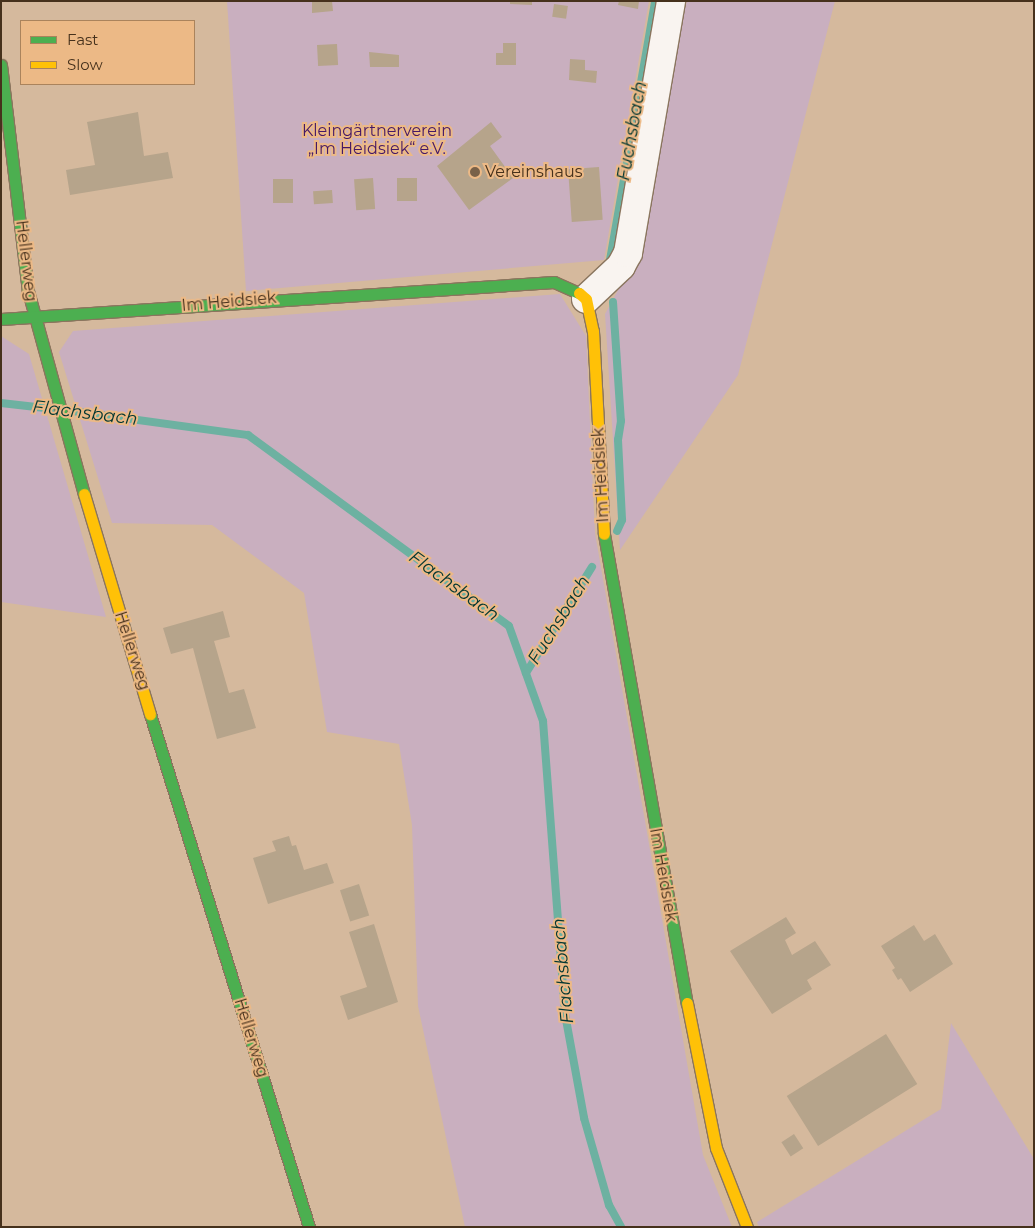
<!DOCTYPE html>
<meta charset="utf-8">
<style>
body{margin:0}
#map{position:relative;width:1035px;height:1228px;overflow:hidden;background:#d5b99d;font-family:Montserrat,sans-serif}
div>[style]{position:absolute}
.green>*{inset:0;background:#c9afbf}
.stream>*{height:8px;margin:-4px;padding:0 4px;transform-origin:4px;border-radius:4px;background:#6db1a1}
.building>*{inset:0;background:#b6a48b;transform-origin:0 0}
.roads{filter:drop-shadow(1px 0 #8a755e) drop-shadow(-1px 0 #8a755e) drop-shadow(0 1px #8a755e) drop-shadow(0 -1px #8a755e)}
.street>*{height:28px;margin:-14px;padding:0 14px;transform-origin:14px;border-radius:14px;background:#f9f4f0}
.fast>*{height:11px;margin:-5.5px;padding:0 5.5px;transform-origin:5.5px;border-radius:5.5px;background:#4caf50}
.slow>*{height:11px;margin:-5.5px;padding:0 5.5px;transform-origin:5.5px;border-radius:5.5px;background:#ffc107}
.dots>*{width:14px;height:14px;translate:-50% -50%;box-sizing:border-box;border:2px solid #ecb986;border-radius:50%}
span{translate:-50% -50%;white-space:nowrap;text-align:center;line-height:1.15;-webkit-text-stroke:4px #ecb986;paint-order:stroke}
.park-label{font-size:16px;color:#441866}
.poi-label{font-size:16px;color:#46311c}
.left{translate:0 -50%;text-align:left}
.street-label{font-size:16px;color:#46311c}
.water-label{font-size:18px;color:#023732;font-style:italic}
.frame{position:absolute;inset:0;border:2px solid #46311c;pointer-events:none}
.legend{position:absolute;left:20px;top:20px;width:175px;height:65px;box-sizing:border-box;background:#ecb986;border:1px solid #aa835c;margin:0;padding:6px 9px;list-style:none;font-size:15px;color:#46311c}
.legend li{display:flex;align-items:center;gap:10px;height:25px}
.legend b{width:25px;border:1px solid #aa835c}
</style>
<div id="map">
<div class="green">
<div style="clip-path:polygon(227px 1px,649px 1px,604px 260px,246px 291px)"></div>
<div style="clip-path:polygon(687px 1px,835px 1px,738px 375px,620px 550px,605px 314px,637px 255px,675px 43px)"></div>
<div style="clip-path:polygon(560px 294px,586px 336px,595px 533px,703px 1155px,732px 1227px,465px 1227px,418px 1006px,412px 825px,399px 744px,327px 732px,304px 593px,212px 525px,112px 523px,59px 352px,73px 331px)"></div>
<div style="clip-path:polygon(1px 336px,29px 354px,106px 617px,1px 602px)"></div>
<div style="clip-path:polygon(951px 1023px,1034px 1159px,1034px 1227px,759px 1227px,757px 1222px,941px 1109px)"></div>
</div>
<div class="stream">
<div style="left:610px;top:260px;width:263px;rotate:-80.1deg"></div>
<div style="left:613px;top:302px;width:119px;rotate:86.2deg"></div>
<div style="left:621px;top:421px;width:19px;rotate:99deg"></div>
<div style="left:618px;top:440px;width:80px;rotate:87.1deg"></div>
<div style="left:622px;top:520px;width:12px;rotate:114deg"></div>
<div style="left:1px;top:403px;width:53px;rotate:6.5deg"></div>
<div style="left:65px;top:410px;width:185px;rotate:7.8deg"></div>
<div style="left:248px;top:435px;width:323px;rotate:36.2deg"></div>
<div style="left:509px;top:626px;width:101px;rotate:70.3deg"></div>
<div style="left:543px;top:721px;width:294px;rotate:85.7deg"></div>
<div style="left:565px;top:1014px;width:106px;rotate:79.6deg"></div>
<div style="left:584px;top:1118px;width:91px;rotate:74deg"></div>
<div style="left:609px;top:1205px;width:25px;rotate:61deg"></div>
<div style="left:526px;top:673px;width:125px;rotate:-58.1deg"></div>
</div>
<div class="building">
<div style="clip-path:polygon(312px 1px,332px 1px,333px 11px,312px 13px)"></div>
<div style="clip-path:polygon(510px 1px,532px 1px,532px 5px,510px 4px)"></div>
<div style="clip-path:polygon(619px 1px,639px 1px,638px 9px,618px 5px)"></div>
<div style="left:554px;top:4px;width:14px;height:13px;rotate:8deg"></div>
<div style="clip-path:polygon(503px 43px,516px 43px,516px 65px,496px 65px,496px 53px,503px 53px)"></div>
<div style="left:337px;top:44px;width:21px;height:20px;rotate:87deg"></div>
<div style="clip-path:polygon(369px 52px,399px 55px,399px 67px,370px 67px)"></div>
<div style="clip-path:polygon(570px 59px,585px 60px,585px 70px,597px 71px,596px 83px,569px 80px)"></div>
<div style="clip-path:polygon(138px 112px,144px 156px,168px 152px,173px 178px,70px 195px,66px 170px,95px 165px,87px 122px)"></div>
<div style="clip-path:polygon(491px 122px,502px 137px,490px 146px,513px 178px,469px 210px,437px 166px)"></div>
<div style="left:599px;top:167px;width:53px;height:31px;rotate:86deg"></div>
<div style="left:373px;top:178px;width:31px;height:19px;rotate:86deg"></div>
<div style="left:417px;top:178px;width:23px;height:20px;rotate:90deg"></div>
<div style="left:273px;top:179px;width:20px;height:24px"></div>
<div style="left:332px;top:190px;width:13px;height:19px;rotate:86deg"></div>
<div style="clip-path:polygon(223px 611px,230px 637px,214px 641px,229px 693px,244px 689px,256px 728px,217px 739px,193px 648px,171px 654px,163px 628px)"></div>
<div style="clip-path:polygon(289px 836px,292px 846px,296px 845px,304px 870px,327px 863px,334px 883px,268px 904px,253px 858px,276px 851px,272px 841px)"></div>
<div style="left:359px;top:884px;width:33px;height:20px;rotate:72deg"></div>
<div style="clip-path:polygon(786px 917px,796px 933px,785px 940px,792px 955px,815px 941px,831px 965px,807px 980px,812px 989px,772px 1014px,730px 951px)"></div>
<div style="clip-path:polygon(374px 924px,398px 1002px,348px 1020px,340px 996px,367px 987px,349px 932px)"></div>
<div style="clip-path:polygon(914px 925px,924px 941px,935px 934px,953px 964px,910px 992px,901px 978px,898px 980px,892px 970px,895px 968px,881px 946px)"></div>
<div style="left:886px;top:1034px;width:59px;height:117px;rotate:58deg"></div>
<div style="left:794px;top:1134px;width:17px;height:15px;rotate:57deg"></div>
</div>
<div class="roads">
<div class="street">
<div style="left:586px;top:299px;width:48px;rotate:-43.3deg"></div>
<div style="left:621px;top:266px;width:15px;rotate:-62deg"></div>
<div style="left:628px;top:253px;width:256px;rotate:-80.3deg"></div>
</div>
<div class="fast">
<div style="left:1px;top:65px;width:228px;rotate:83.2deg"></div>
<div style="left:28px;top:291px;width:211px;rotate:74.6deg"></div>
<div style="left:1px;top:319px;width:554px;rotate:-3.83deg"></div>
<div style="left:554px;top:282px;width:27px;rotate:24deg"></div>
<div style="left:604px;top:534px;width:476px;rotate:80deg"></div>
<div style="left:150px;top:714px;width:537px;rotate:72.78deg"></div>
</div>
<div class="slow">
<div style="left:579px;top:293px;width:9px;rotate:41deg"></div>
<div style="left:586px;top:299px;width:33px;rotate:78deg"></div>
<div style="left:593px;top:331px;width:203px;rotate:86.9deg"></div>
<div style="left:84px;top:494px;width:230px;rotate:73.3deg"></div>
<div style="left:687px;top:1003px;width:148px;rotate:78.7deg"></div>
<div style="left:716px;top:1148px;width:85px;rotate:68.6deg"></div>
</div>
</div>
<div class="dots">
<div style="left:475px;top:172px;background:#786149"></div>
</div>
<div class="park-label">
<span style="left:377px;top:140px">Kleingärtnerverein<br>„Im Heidsiek“ e.V.</span>
</div>
<div class="poi-label">
<span class="left" style="left:485px;top:172px">Vereinshaus</span>
</div>
<div class="street-label">
<span style="left:26px;top:261px;rotate:83deg">Hellerweg</span>
<span style="left:229px;top:302px;rotate:-5deg">Im Heidsiek</span>
<span style="left:601px;top:475px;rotate:-93deg">Im Heidsiek</span>
<span style="left:132px;top:651px;rotate:72deg">Hellerweg</span>
<span style="left:663px;top:875px;rotate:80deg">Im Heidsiek</span>
<span style="left:251px;top:1038px;rotate:73deg">Hellerweg</span>
</div>
<div class="water-label">
<span style="left:632px;top:131px;rotate:-80deg">Fuchsbach</span>
<span style="left:85px;top:413px;rotate:7deg">Flachsbach</span>
<span style="left:454px;top:586px;rotate:36deg">Flachsbach</span>
<span style="left:559px;top:620px;rotate:-58deg">Fuchsbach</span>
<span style="left:563px;top:971px;rotate:-95deg">Flachsbach</span>
</div>
<div class="frame"></div>
<ul class="legend">
<li><b style="height:6px;background:#4caf50"></b>Fast</li>
<li><b style="height:6px;background:#ffc107"></b>Slow</li>
</ul>
</div>
